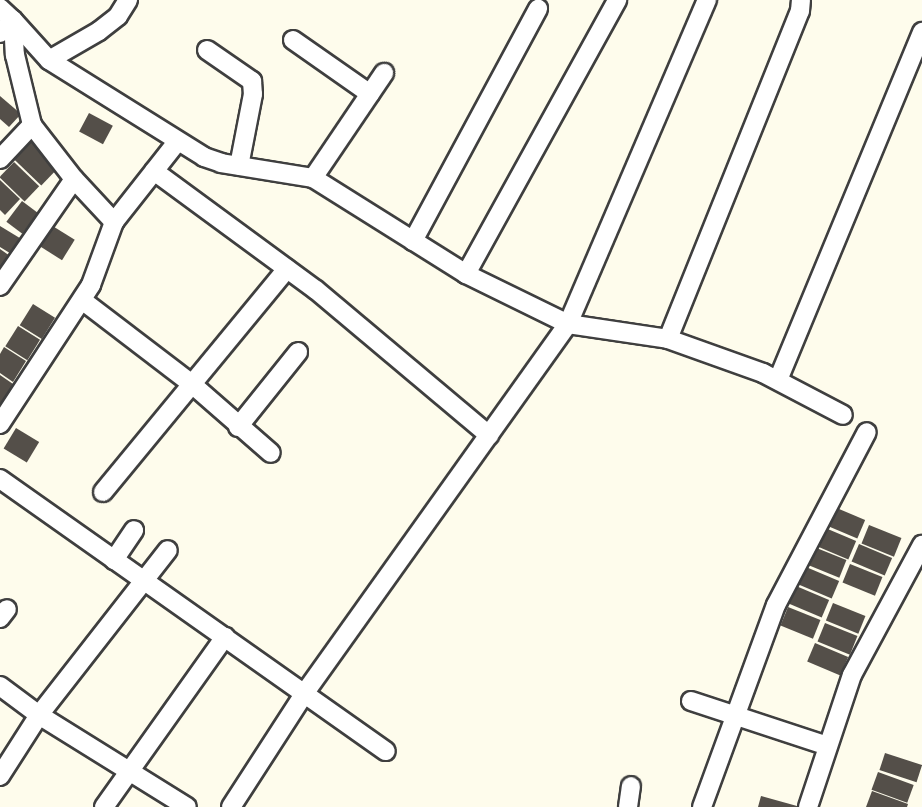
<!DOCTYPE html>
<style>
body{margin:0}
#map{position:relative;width:922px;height:807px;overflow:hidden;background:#fefcec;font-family:Lora,serif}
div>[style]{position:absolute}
.building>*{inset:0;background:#544f49;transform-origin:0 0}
.roads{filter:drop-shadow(2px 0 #3f3f3f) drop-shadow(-2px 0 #3f3f3f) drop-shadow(0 2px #3f3f3f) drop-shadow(0 -2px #3f3f3f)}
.street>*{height:18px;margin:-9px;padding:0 9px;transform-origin:9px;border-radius:9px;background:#fff}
span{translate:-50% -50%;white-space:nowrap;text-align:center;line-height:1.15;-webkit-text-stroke:6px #fff;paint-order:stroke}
</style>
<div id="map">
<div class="building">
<div style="clip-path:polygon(0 96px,21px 114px,9px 127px,0 119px)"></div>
<div style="left:89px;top:113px;width:27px;height:21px;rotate:28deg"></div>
<div style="left:32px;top:139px;width:39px;height:27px;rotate:44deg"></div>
<div style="left:14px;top:162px;width:35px;height:21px;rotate:44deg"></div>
<div style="clip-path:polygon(0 180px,20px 199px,5px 215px,0 210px)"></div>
<div style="left:22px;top:201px;width:20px;height:26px;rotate:37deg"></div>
<div style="left:51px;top:225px;width:28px;height:24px;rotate:32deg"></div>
<div style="clip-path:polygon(0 226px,23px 240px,13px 255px,0 247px)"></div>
<div style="clip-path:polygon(0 249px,10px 256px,0 272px)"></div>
<div style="left:33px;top:304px;width:26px;height:25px;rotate:32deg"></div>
<div style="left:18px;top:326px;width:26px;height:24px;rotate:32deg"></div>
<div style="clip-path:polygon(4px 347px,26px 361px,13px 382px,0 373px,0 354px)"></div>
<div style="clip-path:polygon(0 375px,13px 384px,0 405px)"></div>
<div style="left:16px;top:428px;width:27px;height:24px;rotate:31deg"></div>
<div style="left:832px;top:506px;width:36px;height:20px;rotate:23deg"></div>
<div style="left:869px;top:525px;width:35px;height:20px;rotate:22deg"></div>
<div style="left:823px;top:527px;width:36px;height:20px;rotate:23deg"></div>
<div style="left:859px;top:544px;width:36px;height:19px;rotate:23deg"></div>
<div style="left:814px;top:547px;width:35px;height:19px;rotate:22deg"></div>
<div style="left:850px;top:564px;width:35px;height:20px;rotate:22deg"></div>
<div style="left:806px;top:567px;width:36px;height:19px;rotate:23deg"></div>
<div style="left:796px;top:586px;width:36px;height:19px;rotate:23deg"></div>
<div style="left:833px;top:603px;width:35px;height:19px;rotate:22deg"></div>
<div style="left:788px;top:607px;width:35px;height:20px;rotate:22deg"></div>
<div style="left:825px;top:623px;width:35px;height:20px;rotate:22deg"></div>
<div style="left:815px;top:643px;width:36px;height:20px;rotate:23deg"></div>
<div style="left:885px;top:753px;width:39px;height:18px;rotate:18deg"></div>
<div style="left:878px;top:772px;width:38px;height:19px;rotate:20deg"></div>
<div style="clip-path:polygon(872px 791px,908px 804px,907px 807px,866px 807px)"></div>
<div style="clip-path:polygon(761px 796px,797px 806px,797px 807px,758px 807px)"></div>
</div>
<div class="roads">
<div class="street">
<div style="left:0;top:8px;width:18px;rotate:43deg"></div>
<div style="left:13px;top:20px;width:35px;rotate:87deg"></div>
<div style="left:15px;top:55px;width:72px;rotate:76.3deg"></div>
<div style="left:32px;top:125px;width:68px;rotate:52.1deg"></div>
<div style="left:74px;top:179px;width:59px;rotate:47.1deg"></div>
<div style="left:114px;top:222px;width:67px;rotate:110.1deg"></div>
<div style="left:91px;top:285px;width:166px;rotate:123.2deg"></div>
<div style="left:0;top:33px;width:18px;rotate:-45deg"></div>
<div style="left:13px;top:20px;width:54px;rotate:48deg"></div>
<div style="left:49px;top:60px;width:183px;rotate:32deg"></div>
<div style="left:204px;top:157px;width:18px;rotate:19deg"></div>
<div style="left:221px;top:163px;width:93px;rotate:9.3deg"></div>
<div style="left:313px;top:178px;width:181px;rotate:32.1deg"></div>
<div style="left:466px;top:274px;width:114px;rotate:26.1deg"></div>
<div style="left:568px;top:324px;width:101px;rotate:8.5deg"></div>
<div style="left:668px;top:339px;width:101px;rotate:19.7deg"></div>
<div style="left:763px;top:373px;width:90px;rotate:27.7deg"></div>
<div style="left:293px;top:40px;width:94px;rotate:35deg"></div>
<div style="left:207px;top:50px;width:55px;rotate:34.6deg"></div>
<div style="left:252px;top:81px;width:13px;rotate:86deg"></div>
<div style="left:253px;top:94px;width:73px;rotate:101deg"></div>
<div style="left:49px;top:60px;width:58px;rotate:-30.1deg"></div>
<div style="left:99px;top:31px;width:24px;rotate:-38deg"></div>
<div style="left:118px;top:16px;width:19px;rotate:-58deg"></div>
<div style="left:0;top:159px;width:47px;rotate:-46.7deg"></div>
<div style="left:154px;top:171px;width:201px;rotate:36.3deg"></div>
<div style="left:316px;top:290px;width:226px;rotate:40deg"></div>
<div style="left:313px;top:178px;width:127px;rotate:-55.9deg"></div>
<div style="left:114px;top:222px;width:102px;rotate:-51.8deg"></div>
<div style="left:413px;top:241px;width:264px;rotate:-61.7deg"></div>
<div style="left:466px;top:274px;width:313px;rotate:-61.1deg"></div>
<div style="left:0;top:286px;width:130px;rotate:-55.3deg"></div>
<div style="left:82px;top:300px;width:140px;rotate:37.4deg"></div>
<div style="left:193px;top:385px;width:103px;rotate:41.1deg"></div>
<div style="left:668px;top:339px;width:354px;rotate:-68.1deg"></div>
<div style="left:800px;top:11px;width:11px;rotate:-85deg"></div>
<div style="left:778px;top:380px;width:377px;rotate:-67.5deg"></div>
<div style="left:238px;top:427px;width:96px;rotate:-51.3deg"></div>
<div style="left:0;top:479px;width:472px;rotate:35.2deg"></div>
<div style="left:103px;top:492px;width:289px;rotate:-50.5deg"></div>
<div style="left:114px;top:560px;width:36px;rotate:-56deg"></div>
<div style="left:0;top:618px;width:11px;rotate:-52deg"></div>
<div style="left:0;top:686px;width:49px;rotate:36.6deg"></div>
<div style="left:39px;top:715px;width:174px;rotate:31.9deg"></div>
<div style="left:691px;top:701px;width:144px;rotate:18.2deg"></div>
<div style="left:0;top:776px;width:72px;rotate:-57.4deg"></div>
<div style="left:39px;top:715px;width:209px;rotate:-52deg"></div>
<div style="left:104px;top:807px;width:209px;rotate:-54.6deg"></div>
<div style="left:231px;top:807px;width:135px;rotate:-57.1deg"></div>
<div style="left:304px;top:694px;width:455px;rotate:-54.5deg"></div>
<div style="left:568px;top:324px;width:353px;rotate:-66.8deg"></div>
<div style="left:628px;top:807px;width:21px;rotate:-82deg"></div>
<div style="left:702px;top:807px;width:215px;rotate:-69.9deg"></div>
<div style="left:776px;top:605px;width:195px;rotate:-62.3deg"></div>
<div style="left:808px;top:807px;width:139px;rotate:-71.6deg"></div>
<div style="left:852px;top:675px;width:148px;rotate:-61.7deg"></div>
</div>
</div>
</div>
